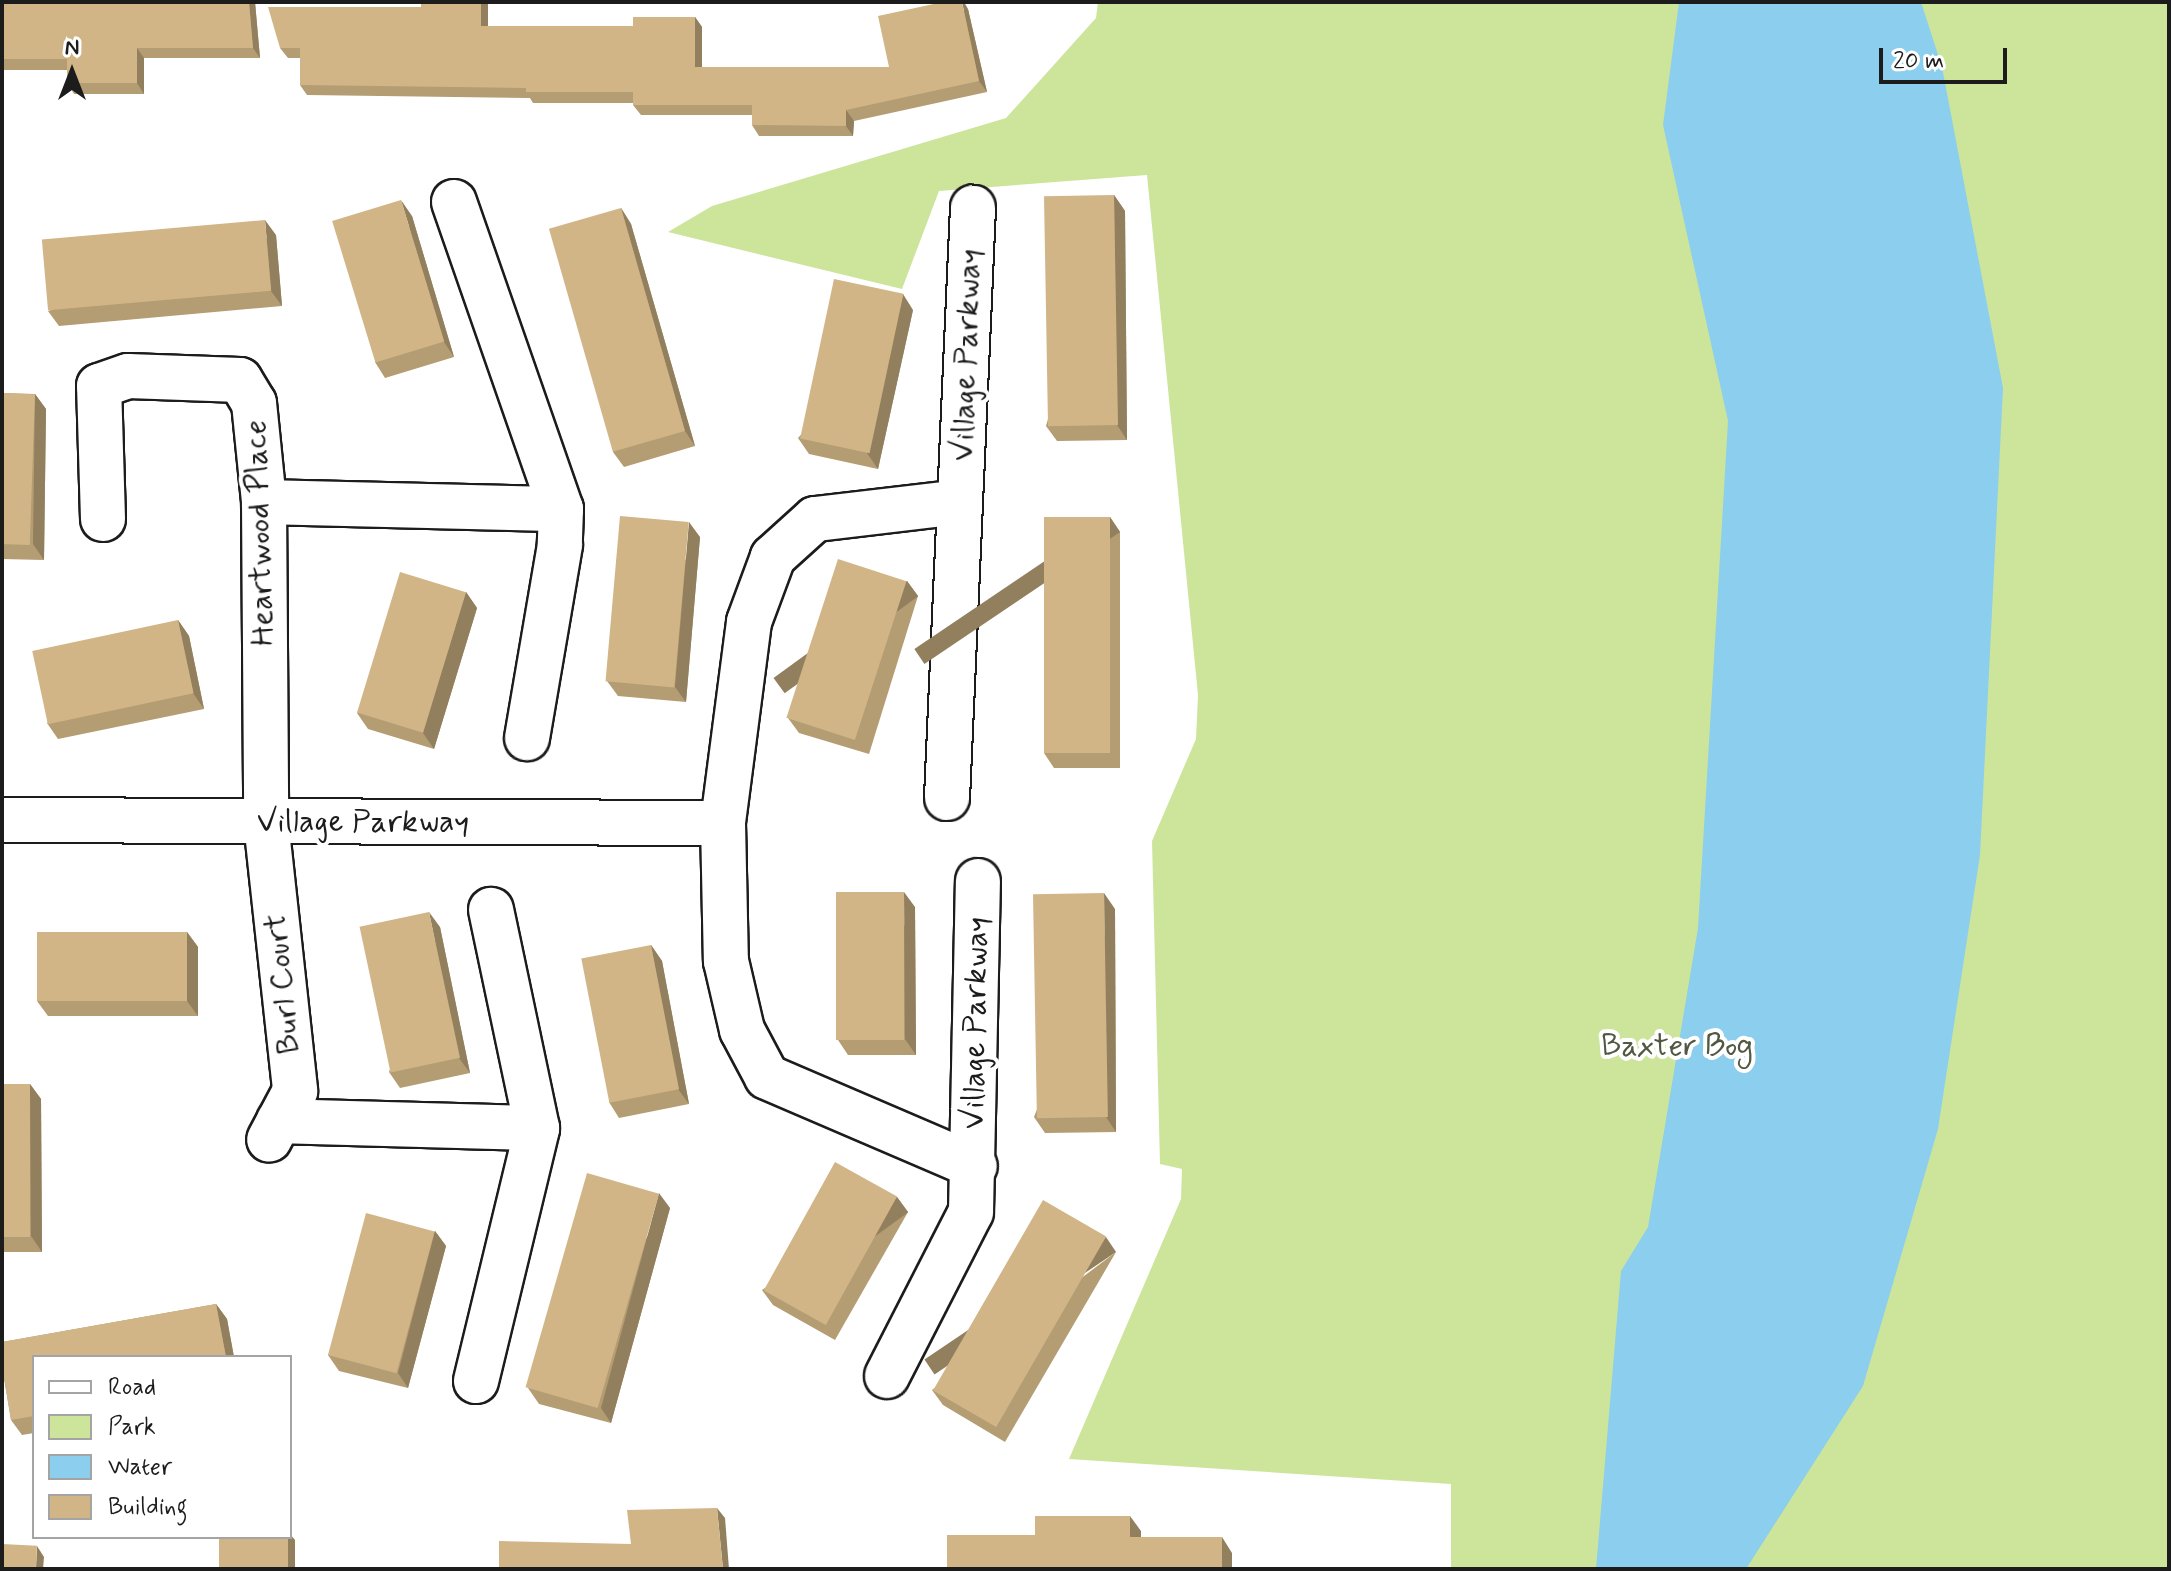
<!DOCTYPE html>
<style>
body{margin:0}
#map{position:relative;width:2171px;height:1571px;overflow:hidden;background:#fff;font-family:Mynerve,sans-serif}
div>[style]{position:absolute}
.green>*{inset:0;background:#cce59b}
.water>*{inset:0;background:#8cceee}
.roads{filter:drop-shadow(2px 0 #1c1c1c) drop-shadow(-2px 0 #1c1c1c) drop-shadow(0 2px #1c1c1c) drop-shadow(0 -2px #1c1c1c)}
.street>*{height:44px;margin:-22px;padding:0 22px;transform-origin:22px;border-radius:22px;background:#fff}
.wall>*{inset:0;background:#b49c73}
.shaded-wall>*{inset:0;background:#927f5e;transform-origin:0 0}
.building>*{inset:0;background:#d1b586;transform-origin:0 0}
span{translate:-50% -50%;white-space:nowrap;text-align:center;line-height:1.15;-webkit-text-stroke:8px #fff;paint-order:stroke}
.street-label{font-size:32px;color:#1c1c1c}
.park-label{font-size:32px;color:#515842}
.frame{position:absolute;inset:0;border:4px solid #1c1c1c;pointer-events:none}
.legend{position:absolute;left:32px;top:1355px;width:260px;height:184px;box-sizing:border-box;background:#fff;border:2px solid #a4a4a4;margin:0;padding:10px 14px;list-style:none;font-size:24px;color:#1c1c1c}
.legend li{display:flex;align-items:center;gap:16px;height:40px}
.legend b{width:40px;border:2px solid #a4a4a4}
.north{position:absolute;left:32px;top:32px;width:80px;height:80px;-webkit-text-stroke:6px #fff;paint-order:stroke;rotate:0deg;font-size:22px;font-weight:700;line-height:32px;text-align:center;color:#1c1c1c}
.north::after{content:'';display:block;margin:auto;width:28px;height:36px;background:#1c1c1c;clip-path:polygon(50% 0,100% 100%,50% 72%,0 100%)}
.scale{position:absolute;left:1879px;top:48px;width:128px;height:36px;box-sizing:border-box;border:4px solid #1c1c1c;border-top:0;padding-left:10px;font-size:24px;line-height:28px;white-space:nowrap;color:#1c1c1c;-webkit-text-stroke:6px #fff;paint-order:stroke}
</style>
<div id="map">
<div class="green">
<div style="clip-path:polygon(1098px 2px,2169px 2px,2169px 1569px,1451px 1569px,1451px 1484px,1069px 1459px,1181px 1199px,1182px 1169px,1160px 1164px,1152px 841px,1196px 739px,1198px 695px,1147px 175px,939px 191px,902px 289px,668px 232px,712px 206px,1006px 118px,1096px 18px)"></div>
</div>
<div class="water">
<div style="clip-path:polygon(1679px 2px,1921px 2px,1942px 67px,2003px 388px,1980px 855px,1938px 1129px,1863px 1386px,1746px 1569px,1596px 1569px,1621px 1271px,1648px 1227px,1698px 928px,1728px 421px,1663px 125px)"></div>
</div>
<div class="roads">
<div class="street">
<div style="left:454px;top:202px;width:325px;rotate:70.8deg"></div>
<div style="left:561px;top:509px;width:36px;rotate:92deg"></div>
<div style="left:560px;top:545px;width:196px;rotate:99.7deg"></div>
<div style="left:264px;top:502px;width:297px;rotate:1.4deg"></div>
<div style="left:960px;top:502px;width:146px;rotate:173.3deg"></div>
<div style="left:815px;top:519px;width:57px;rotate:137.9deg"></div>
<div style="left:773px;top:557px;width:69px;rotate:110.3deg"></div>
<div style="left:749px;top:622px;width:203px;rotate:97.4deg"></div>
<div style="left:723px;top:823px;width:138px;rotate:88.8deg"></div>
<div style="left:726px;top:961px;width:71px;rotate:76.9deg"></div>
<div style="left:742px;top:1030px;width:53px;rotate:62deg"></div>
<div style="left:767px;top:1077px;width:226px;rotate:23.2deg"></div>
<div style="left:103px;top:519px;width:133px;rotate:-91.7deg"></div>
<div style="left:99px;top:386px;width:31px;rotate:-19deg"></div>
<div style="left:128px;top:376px;width:112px;rotate:2deg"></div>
<div style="left:240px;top:380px;width:27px;rotate:59deg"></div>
<div style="left:254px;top:403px;width:100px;rotate:84.2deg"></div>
<div style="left:264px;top:502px;width:320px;rotate:89.6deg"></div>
<div style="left:266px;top:822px;width:271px;rotate:83.8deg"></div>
<div style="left:295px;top:1091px;width:55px;rotate:118deg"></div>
<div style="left:947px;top:798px;width:591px;rotate:-87.48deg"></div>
<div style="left:2px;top:820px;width:721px;rotate:0.24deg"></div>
<div style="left:279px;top:1121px;width:258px;rotate:1.6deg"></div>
<div style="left:887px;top:1376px;width:184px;rotate:-62.9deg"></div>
<div style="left:971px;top:1212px;width:331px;rotate:-88.8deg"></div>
<div style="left:476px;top:1381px;width:260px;rotate:-76.4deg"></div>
<div style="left:537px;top:1128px;width:223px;rotate:-101.9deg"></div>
</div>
</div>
<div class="wall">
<div style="clip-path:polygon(2px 2px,255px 2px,260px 58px,144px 58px,144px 94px,74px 94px,67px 83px,67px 70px,2px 70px)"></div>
<div style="clip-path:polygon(488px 2px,488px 26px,633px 26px,695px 17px,702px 27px,702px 67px,889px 67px,968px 9px,987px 92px,854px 121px,853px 136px,759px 136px,752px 125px,752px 115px,641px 115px,633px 105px,633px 103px,533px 103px,530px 98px,307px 95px,300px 85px,300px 58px,288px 58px,280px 48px,421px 7px)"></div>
<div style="clip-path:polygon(1114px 195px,1125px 211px,1127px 440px,1057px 441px,1046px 426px)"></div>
<div style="clip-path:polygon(621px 208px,631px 224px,695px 446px,624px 467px,613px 452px)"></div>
<div style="clip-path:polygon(412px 216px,454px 357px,385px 378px,375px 362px)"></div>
<div style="clip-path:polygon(276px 235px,282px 306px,59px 326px,48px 311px)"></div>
<div style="clip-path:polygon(913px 310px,878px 469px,809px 454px,798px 438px)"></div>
<div style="clip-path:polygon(2px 393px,35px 394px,46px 409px,44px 560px,2px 559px)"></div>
<div style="clip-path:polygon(1110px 517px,1120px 532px,1120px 768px,1054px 768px,1044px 753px)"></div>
<div style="clip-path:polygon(700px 537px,686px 702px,618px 696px,607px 681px)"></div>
<div style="clip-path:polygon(907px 581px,918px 596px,869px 754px,799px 733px,788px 718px)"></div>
<div style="clip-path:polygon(466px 592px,477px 608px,434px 749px,368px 729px,357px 713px)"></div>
<div style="clip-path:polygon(178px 620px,189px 636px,204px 709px,58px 739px,47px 723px)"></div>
<div style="clip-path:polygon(915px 907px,916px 1055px,848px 1055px,838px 1040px)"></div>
<div style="clip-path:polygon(1115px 909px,1116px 1132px,1045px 1133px,1034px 1117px)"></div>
<div style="clip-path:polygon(440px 927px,470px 1073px,400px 1088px,389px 1072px)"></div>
<div style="clip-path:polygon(187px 932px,198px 947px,198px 1016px,48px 1016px,37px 1001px)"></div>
<div style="clip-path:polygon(651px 945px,662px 961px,689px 1104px,619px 1118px,609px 1102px)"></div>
<div style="clip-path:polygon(2px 1084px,30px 1084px,41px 1099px,42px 1252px,2px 1252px)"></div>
<div style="clip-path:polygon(897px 1197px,908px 1212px,835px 1340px,773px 1305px,762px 1290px)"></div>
<div style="clip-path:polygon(670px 1208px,611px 1423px,539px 1404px,528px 1388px)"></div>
<div style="clip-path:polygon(435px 1231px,446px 1246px,408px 1388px,339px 1371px,328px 1355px)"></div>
<div style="clip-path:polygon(1116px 1252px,1005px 1442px,943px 1405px,932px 1390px)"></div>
<div style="clip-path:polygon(216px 1304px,227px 1319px,234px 1357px,34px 1357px,34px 1433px,22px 1435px,11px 1420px,2px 1366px,2px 1342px)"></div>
</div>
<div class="shaded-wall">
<div style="clip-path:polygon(249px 2px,255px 2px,260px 58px,253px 48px)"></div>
<div style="clip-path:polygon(481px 2px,488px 2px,488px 37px,481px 26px)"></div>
<div style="clip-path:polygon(962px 2px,964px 2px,968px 9px,987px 92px,979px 81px)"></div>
<div style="clip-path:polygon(695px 17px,702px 27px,702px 77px,695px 67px)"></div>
<div style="clip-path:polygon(137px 48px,144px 58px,144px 94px,137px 83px)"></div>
<div style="clip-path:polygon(846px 110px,854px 121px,853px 136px,846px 126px)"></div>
<div style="clip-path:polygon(1114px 195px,1125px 211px,1127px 440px,1117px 425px)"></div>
<div style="clip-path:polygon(401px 200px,412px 216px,454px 357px,444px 342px)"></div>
<div style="clip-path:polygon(621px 208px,631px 224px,695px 446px,685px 431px)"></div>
<div style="clip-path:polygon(265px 220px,276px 235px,282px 306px,271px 291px)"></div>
<div style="clip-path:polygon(903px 294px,913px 310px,878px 469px,867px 453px)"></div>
<div style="clip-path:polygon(35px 394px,46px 409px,44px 560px,33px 544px)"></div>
<div style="left:1110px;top:517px;width:18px;height:236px;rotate:56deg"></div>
<div style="clip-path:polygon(689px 522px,700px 537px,686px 702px,675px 687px)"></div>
<div style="left:907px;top:581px;width:19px;height:165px;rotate:54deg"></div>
<div style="clip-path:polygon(466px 592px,477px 608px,434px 749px,423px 733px)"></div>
<div style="clip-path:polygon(178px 620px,189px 636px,204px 709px,193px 693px)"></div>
<div style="clip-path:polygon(904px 892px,915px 907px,916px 1055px,905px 1039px)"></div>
<div style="clip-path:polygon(1104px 893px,1115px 909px,1116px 1132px,1106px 1117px)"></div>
<div style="clip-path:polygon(429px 912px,440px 927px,470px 1073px,459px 1058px)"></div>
<div style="clip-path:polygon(187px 932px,198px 947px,198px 1016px,187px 1001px)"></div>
<div style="clip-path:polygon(651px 945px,662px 961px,689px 1104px,678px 1089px)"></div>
<div style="clip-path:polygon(30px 1084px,41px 1099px,42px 1252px,31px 1236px)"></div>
<div style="clip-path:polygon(659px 1193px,670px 1208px,611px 1423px,601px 1408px)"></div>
<div style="left:897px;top:1197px;width:19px;height:147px;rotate:54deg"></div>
<div style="clip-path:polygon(435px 1231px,446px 1246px,408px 1388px,398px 1373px)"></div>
<div style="left:1106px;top:1237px;width:18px;height:219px;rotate:56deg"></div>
<div style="clip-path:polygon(216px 1304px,227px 1319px,234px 1357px,226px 1357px)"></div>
<div style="clip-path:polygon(717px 1508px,725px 1518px,729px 1569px,723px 1569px)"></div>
<div style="clip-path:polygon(1130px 1516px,1141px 1531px,1141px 1553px,1130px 1537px)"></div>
<div style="clip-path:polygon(290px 1534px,295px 1540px,295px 1569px,288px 1569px,288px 1537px,290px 1537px)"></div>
<div style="clip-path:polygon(1222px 1537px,1232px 1553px,1232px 1569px,1222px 1569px)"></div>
<div style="clip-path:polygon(37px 1546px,44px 1557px,43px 1569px,36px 1569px)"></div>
</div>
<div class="building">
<div style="clip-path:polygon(2px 2px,249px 2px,253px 48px,137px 48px,137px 83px,67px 83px,67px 59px,2px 59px)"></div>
<div style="clip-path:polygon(421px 2px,481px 2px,481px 26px,633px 26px,633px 17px,695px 17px,695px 67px,889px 67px,878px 16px,943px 2px,962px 2px,979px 81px,846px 110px,846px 126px,752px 125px,752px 105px,633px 105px,633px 92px,526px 92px,526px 88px,300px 85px,300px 48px,280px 48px,268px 7px,421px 7px)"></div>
<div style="left:1114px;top:195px;width:230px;height:70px;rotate:89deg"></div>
<div style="left:401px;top:200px;width:148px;height:72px;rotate:73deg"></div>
<div style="left:621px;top:208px;width:232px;height:75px;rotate:74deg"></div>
<div style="left:265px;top:220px;width:71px;height:224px;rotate:85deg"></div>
<div style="left:834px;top:279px;width:71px;height:163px;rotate:12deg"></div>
<div style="left:2px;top:393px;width:33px;height:151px;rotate:2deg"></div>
<div style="left:620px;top:516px;width:69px;height:166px;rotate:5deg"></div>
<div style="left:1044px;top:517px;width:66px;height:236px"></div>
<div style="left:838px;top:559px;width:72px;height:167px;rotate:18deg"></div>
<div style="left:400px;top:572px;width:69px;height:147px;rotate:17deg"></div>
<div style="left:178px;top:620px;width:75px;height:149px;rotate:78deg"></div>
<div style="left:836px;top:892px;width:68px;height:148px"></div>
<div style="left:1104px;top:893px;width:224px;height:71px;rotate:89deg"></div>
<div style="left:429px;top:912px;width:149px;height:71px;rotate:78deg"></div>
<div style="left:37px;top:932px;width:150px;height:69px"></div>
<div style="left:651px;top:945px;width:147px;height:71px;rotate:79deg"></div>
<div style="left:2px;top:1084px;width:28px;height:153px"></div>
<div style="left:835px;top:1162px;width:71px;height:147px;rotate:29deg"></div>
<div style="left:587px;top:1173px;width:75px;height:223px;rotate:16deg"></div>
<div style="left:1043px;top:1200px;width:73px;height:220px;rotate:30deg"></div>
<div style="left:366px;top:1213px;width:71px;height:147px;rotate:15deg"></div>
<div style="clip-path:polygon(216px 1304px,226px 1357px,34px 1357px,34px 1416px,11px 1420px,2px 1366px,2px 1342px)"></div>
<div style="clip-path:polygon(717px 1508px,723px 1569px,499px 1569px,499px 1541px,631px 1544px,627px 1510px)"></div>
<div style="clip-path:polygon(1035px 1516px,1130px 1516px,1130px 1537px,1222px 1537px,1222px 1569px,947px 1569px,947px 1535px,1035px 1535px)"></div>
<div style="left:219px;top:1537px;width:69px;height:32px"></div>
<div style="left:2px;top:1544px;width:35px;height:25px;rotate:3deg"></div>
</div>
<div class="street-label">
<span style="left:967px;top:355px;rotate:-88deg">Village Parkway</span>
<span style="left:260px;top:533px;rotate:-92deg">Heartwood Place</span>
<span style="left:363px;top:822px">Village Parkway</span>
<span style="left:283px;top:984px;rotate:-96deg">Burl Court</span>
<span style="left:976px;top:1023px;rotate:-89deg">Village Parkway</span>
</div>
<div class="park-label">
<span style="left:1677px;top:1046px">Baxter Bog</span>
</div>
<div class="frame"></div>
<ul class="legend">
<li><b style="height:10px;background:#fff"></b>Road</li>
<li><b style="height:22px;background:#cce59b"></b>Park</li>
<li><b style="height:22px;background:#8cceee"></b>Water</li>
<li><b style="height:22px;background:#d1b586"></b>Building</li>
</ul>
<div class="north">N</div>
<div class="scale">20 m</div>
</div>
